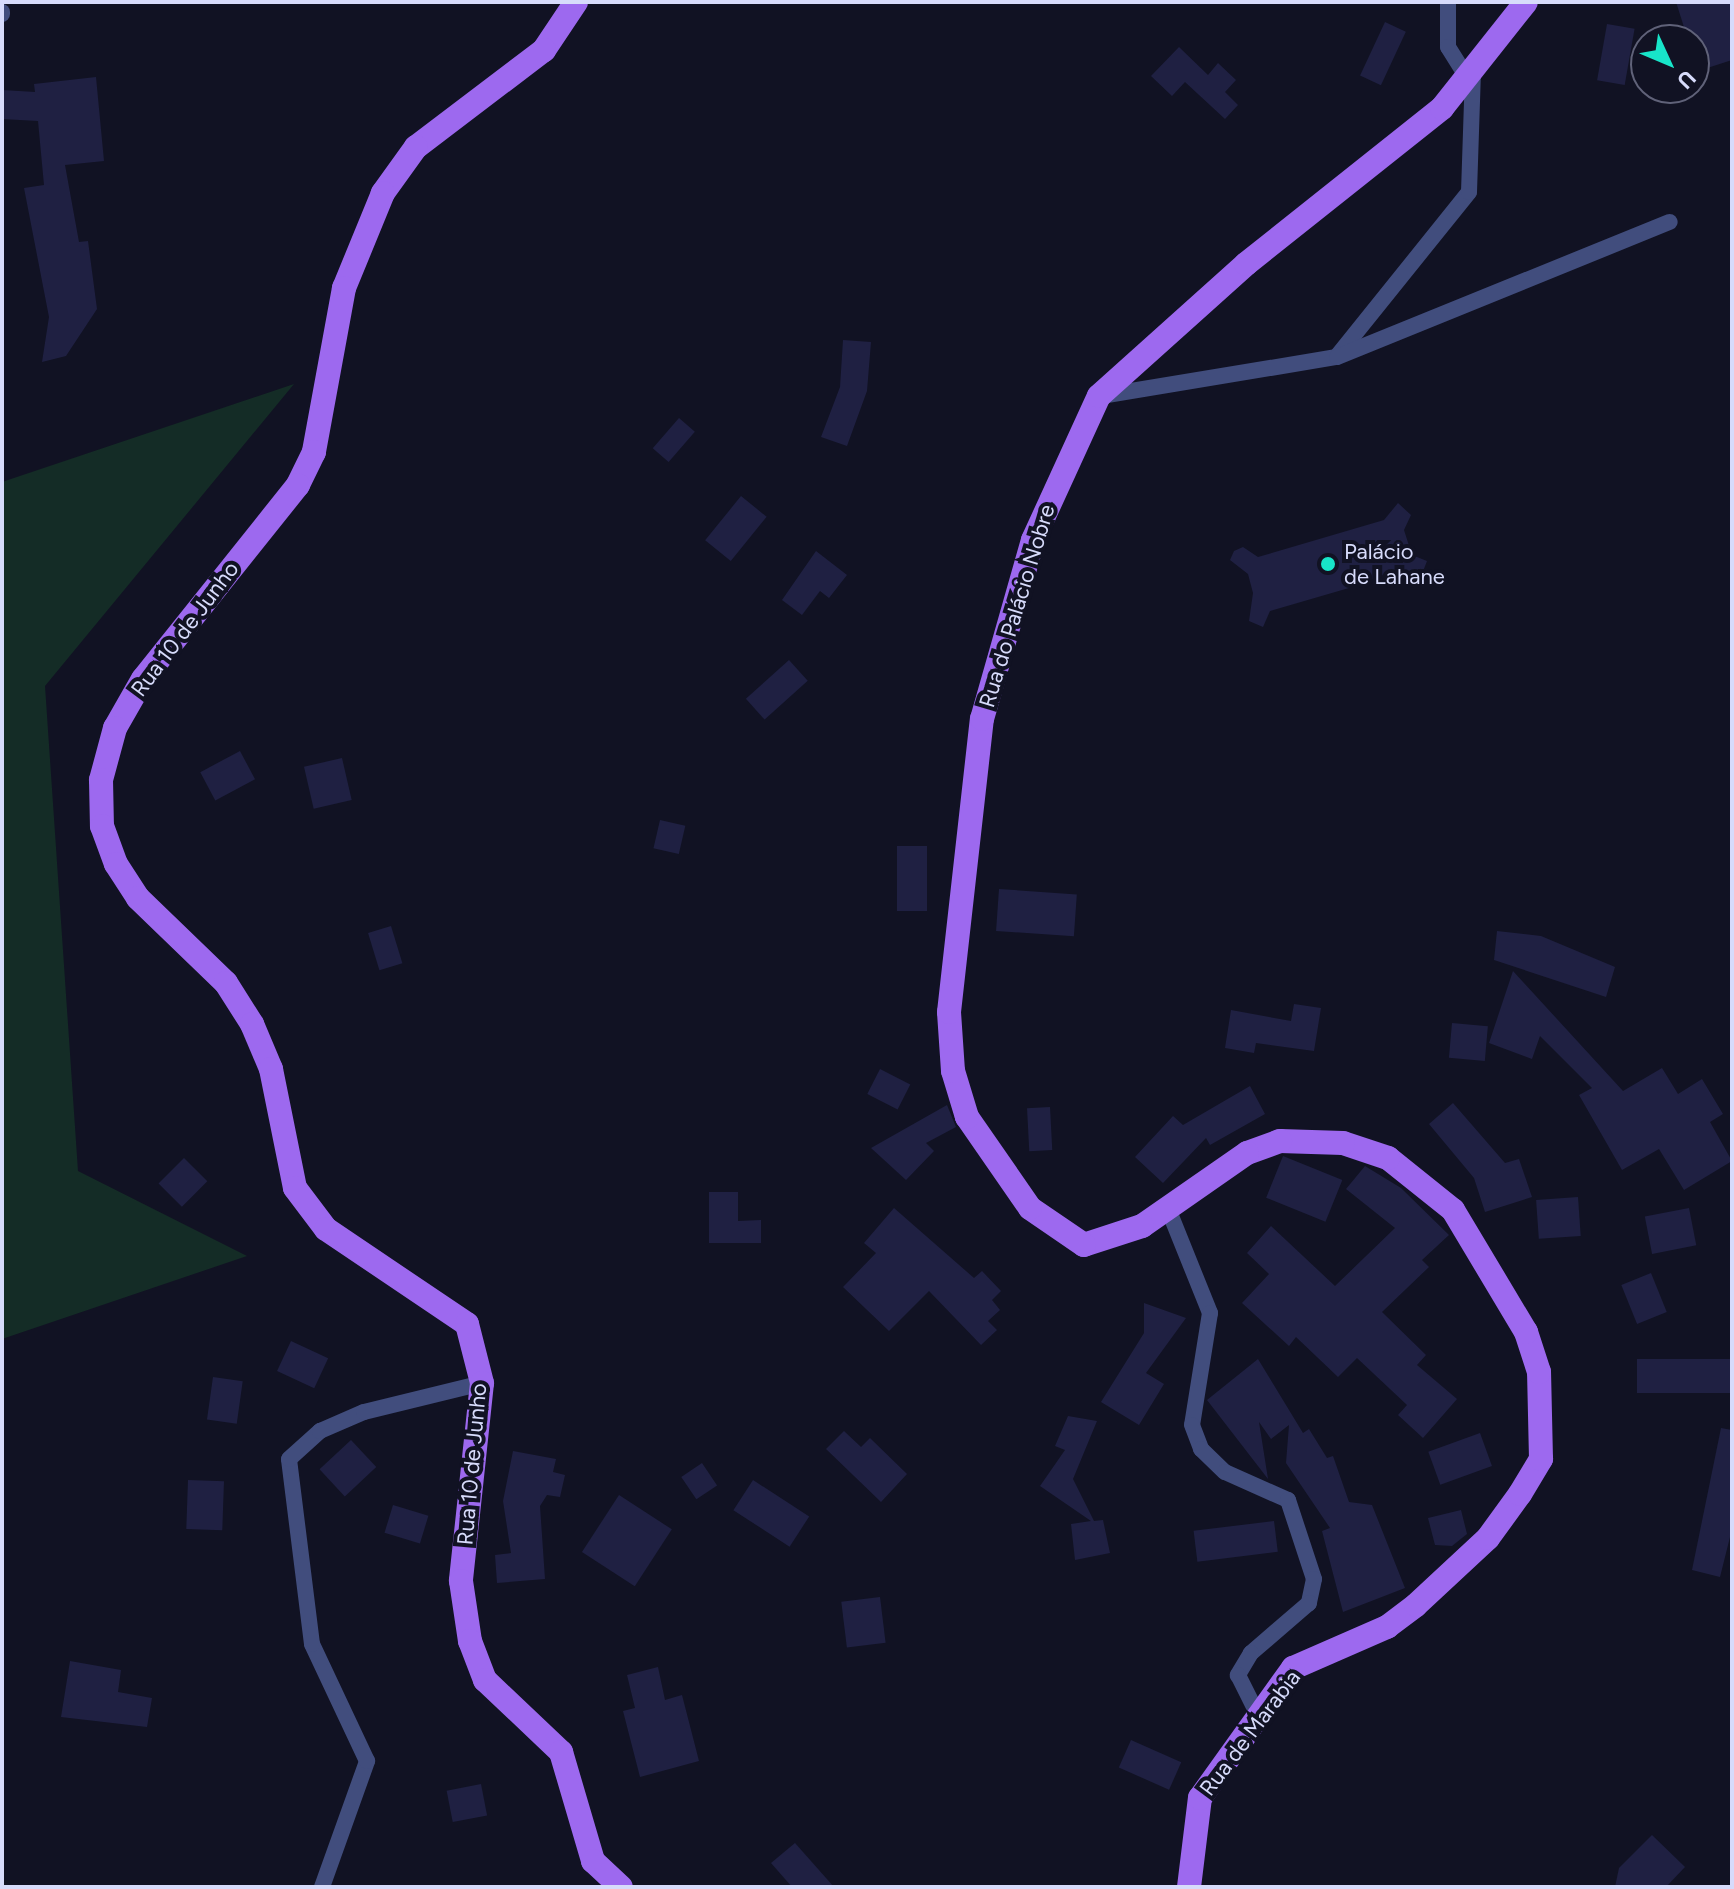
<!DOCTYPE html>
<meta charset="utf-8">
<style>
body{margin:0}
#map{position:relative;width:1734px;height:1889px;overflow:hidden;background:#111223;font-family:Figtree,sans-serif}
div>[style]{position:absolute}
.green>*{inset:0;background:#142c26}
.building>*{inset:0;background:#1f2042;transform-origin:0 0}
.street>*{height:16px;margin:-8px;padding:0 8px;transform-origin:8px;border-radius:8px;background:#414d7d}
.primary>*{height:24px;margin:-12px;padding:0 12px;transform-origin:12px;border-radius:12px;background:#9d69ef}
.dots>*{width:22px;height:22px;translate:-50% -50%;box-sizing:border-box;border:4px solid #111223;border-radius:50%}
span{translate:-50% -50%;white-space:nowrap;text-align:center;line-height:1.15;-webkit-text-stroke:8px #111223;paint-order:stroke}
.poi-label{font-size:22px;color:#d7dbfb}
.left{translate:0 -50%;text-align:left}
.street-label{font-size:22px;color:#d7dbfb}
.frame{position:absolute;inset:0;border:4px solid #d7dbfb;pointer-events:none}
.north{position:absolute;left:1630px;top:24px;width:80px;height:80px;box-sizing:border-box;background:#111223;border:2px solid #606279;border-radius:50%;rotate:134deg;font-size:22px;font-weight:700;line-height:32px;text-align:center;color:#d7dbfb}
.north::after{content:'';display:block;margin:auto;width:28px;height:36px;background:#18e5c9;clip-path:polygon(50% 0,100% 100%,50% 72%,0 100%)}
</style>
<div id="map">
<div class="green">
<div style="clip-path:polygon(294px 384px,45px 686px,78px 1171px,247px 1256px,2px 1339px,2px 482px)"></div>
</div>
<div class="building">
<div style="clip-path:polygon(1676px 2px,1732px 2px,1732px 60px,1698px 71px)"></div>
<div style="left:1385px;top:22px;width:23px;height:59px;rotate:25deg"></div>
<div style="left:1607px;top:24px;width:28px;height:57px;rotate:10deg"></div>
<div style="clip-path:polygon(1179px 47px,1208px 75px,1218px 63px,1236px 80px,1225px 92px,1238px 105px,1225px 119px,1185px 82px,1172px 96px,1151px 76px)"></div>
<div style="clip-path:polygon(96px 77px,104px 161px,65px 165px,79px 242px,88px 241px,97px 309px,66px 356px,42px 362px,49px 317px,24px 188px,44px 185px,38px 121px,2px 119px,2px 90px,35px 92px,34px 84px)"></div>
<div style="clip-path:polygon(843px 340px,871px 342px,867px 391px,847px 446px,821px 437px,840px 387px)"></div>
<div style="left:679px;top:418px;width:21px;height:40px;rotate:41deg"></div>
<div style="left:741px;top:496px;width:33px;height:57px;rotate:39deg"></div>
<div style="clip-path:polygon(1398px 503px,1411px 515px,1404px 530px,1412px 555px,1427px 561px,1419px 582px,1397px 574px,1270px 611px,1263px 627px,1249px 621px,1253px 593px,1248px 574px,1230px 560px,1234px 551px,1243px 547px,1258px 557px,1384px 520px)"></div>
<div style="clip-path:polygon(816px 551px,847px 575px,829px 598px,820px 591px,802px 615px,782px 600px)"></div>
<div style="left:789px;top:660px;width:28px;height:58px;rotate:48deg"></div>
<div style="left:240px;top:751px;width:32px;height:45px;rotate:62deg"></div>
<div style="left:342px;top:758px;width:43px;height:39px;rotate:77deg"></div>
<div style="left:660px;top:820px;width:26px;height:29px;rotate:13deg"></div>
<div style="left:897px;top:846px;width:30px;height:65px"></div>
<div style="left:999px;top:889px;width:78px;height:42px;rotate:4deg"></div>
<div style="left:391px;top:926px;width:39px;height:24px;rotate:73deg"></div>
<div style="clip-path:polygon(1497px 931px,1541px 936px,1615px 967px,1606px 997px,1494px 960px)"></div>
<div style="clip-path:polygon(1513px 971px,1623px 1091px,1662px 1068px,1678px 1094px,1702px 1079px,1723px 1114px,1710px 1122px,1732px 1161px,1684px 1190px,1659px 1149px,1622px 1170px,1579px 1095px,1592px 1088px,1540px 1036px,1532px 1059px,1489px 1043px)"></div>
<div style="clip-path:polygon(1294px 1004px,1321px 1008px,1314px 1051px,1256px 1043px,1254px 1053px,1225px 1048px,1231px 1010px,1291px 1021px)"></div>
<div style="left:1452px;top:1023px;width:36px;height:35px;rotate:5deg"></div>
<div style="left:880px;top:1069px;width:34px;height:28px;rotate:27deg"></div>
<div style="clip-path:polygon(1250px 1086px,1265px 1114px,1210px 1145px,1206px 1138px,1163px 1183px,1135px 1157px,1173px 1116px,1183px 1125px)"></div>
<div style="clip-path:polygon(1453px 1103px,1505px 1163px,1519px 1159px,1532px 1197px,1485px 1212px,1474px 1178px,1429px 1124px)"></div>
<div style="clip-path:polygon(947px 1105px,956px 1127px,926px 1143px,934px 1151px,906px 1180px,871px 1148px)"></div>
<div style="left:1050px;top:1107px;width:43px;height:23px;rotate:87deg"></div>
<div style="left:1283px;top:1156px;width:64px;height:45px;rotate:22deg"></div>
<div style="left:184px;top:1158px;width:33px;height:36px;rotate:45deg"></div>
<div style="clip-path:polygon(1365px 1166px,1401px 1188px,1449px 1235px,1422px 1260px,1429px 1267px,1382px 1312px,1426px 1355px,1417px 1365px,1457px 1399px,1423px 1438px,1398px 1415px,1407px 1405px,1357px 1358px,1338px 1377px,1296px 1337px,1289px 1346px,1242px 1303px,1269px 1274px,1247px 1253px,1271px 1226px,1335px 1286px,1395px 1228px,1346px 1189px)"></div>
<div style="clip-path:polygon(709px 1192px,738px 1192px,738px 1221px,761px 1220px,761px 1243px,709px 1243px)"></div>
<div style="left:1578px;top:1197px;width:39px;height:42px;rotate:86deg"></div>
<div style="clip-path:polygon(894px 1208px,974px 1278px,982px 1271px,1001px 1291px,992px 1300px,1000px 1310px,988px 1321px,997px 1330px,981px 1345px,929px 1291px,889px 1331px,843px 1287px,876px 1253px,864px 1243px)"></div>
<div style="left:1689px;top:1208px;width:38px;height:45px;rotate:79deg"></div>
<div style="left:1651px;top:1273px;width:42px;height:32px;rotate:68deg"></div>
<div style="clip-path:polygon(1144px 1303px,1186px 1318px,1146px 1373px,1164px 1384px,1139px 1425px,1101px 1402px,1144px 1333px)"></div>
<div style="left:291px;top:1341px;width:41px;height:33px;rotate:25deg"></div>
<div style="clip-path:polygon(1258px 1359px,1303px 1433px,1309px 1429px,1327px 1458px,1333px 1456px,1349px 1502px,1372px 1505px,1405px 1588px,1343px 1612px,1322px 1531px,1330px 1528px,1286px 1463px,1289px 1425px,1271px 1439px,1259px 1422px,1268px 1479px,1207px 1400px)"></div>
<div style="left:1732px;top:1359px;width:34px;height:95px;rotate:90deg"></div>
<div style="left:213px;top:1377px;width:30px;height:43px;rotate:8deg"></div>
<div style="clip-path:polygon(1068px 1416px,1097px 1421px,1073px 1479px,1094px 1521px,1103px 1520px,1110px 1553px,1075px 1560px,1071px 1524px,1091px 1521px,1040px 1486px,1065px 1450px,1055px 1446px)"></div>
<div style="clip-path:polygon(1721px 1428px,1732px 1430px,1732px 1529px,1720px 1577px,1692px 1570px)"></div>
<div style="clip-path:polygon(844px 1431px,861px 1447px,870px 1438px,907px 1474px,881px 1502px,826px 1449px)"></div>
<div style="left:1480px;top:1433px;width:35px;height:55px;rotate:70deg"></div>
<div style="left:351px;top:1440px;width:37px;height:43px;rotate:47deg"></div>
<div style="clip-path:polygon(513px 1451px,556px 1459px,553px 1472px,565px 1475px,560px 1497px,547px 1495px,540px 1506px,545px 1579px,497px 1583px,495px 1555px,511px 1553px,503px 1501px)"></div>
<div style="left:702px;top:1463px;width:27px;height:25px;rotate:56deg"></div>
<div style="left:188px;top:1480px;width:36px;height:49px;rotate:2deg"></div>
<div style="left:753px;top:1480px;width:67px;height:36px;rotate:33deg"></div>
<div style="left:619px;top:1495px;width:63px;height:68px;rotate:33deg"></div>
<div style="left:393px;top:1505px;width:37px;height:29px;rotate:17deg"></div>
<div style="clip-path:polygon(1461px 1510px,1467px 1534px,1452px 1546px,1435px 1545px,1428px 1518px)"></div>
<div style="left:1274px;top:1521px;width:31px;height:81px;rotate:83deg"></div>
<div style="left:880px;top:1597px;width:46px;height:39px;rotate:83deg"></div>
<div style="clip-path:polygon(70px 1661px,121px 1670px,118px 1692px,152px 1698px,147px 1727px,61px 1717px)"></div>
<div style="clip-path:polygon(658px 1667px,665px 1700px,682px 1695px,699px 1761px,640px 1777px,623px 1711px,635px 1708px,627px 1675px)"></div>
<div style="left:1131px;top:1740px;width:55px;height:30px;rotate:24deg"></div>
<div style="left:481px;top:1784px;width:32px;height:35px;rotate:79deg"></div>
<div style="clip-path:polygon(1652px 1835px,1685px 1867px,1666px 1887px,1615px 1887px,1619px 1868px)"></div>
<div style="clip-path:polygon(795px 1843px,834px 1887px,792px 1887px,771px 1863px)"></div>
</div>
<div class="street">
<div style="left:1448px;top:2px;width:45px;rotate:90deg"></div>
<div style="left:1448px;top:47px;width:36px;rotate:58deg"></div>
<div style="left:2px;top:12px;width:2px;rotate:90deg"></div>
<div style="left:1338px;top:355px;width:209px;rotate:-51.2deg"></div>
<div style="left:1469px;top:192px;width:121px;rotate:-88.1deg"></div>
<div style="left:1101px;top:396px;width:239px;rotate:-9.4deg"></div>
<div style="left:1337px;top:357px;width:359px;rotate:-22.1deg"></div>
<div style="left:1169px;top:1211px;width:110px;rotate:68.1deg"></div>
<div style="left:1210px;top:1313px;width:113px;rotate:99.1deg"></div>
<div style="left:1192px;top:1425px;width:26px;rotate:69deg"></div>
<div style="left:1201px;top:1449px;width:33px;rotate:44deg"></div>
<div style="left:1225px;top:1472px;width:69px;rotate:24deg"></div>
<div style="left:1288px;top:1500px;width:83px;rotate:71.8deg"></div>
<div style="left:1314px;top:1579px;width:25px;rotate:102deg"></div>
<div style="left:1309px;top:1603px;width:77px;rotate:139.2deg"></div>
<div style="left:1251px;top:1653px;width:26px;rotate:121deg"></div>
<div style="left:1238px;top:1675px;width:49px;rotate:63.4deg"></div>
<div style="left:322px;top:1887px;width:134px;rotate:-70.3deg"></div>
<div style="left:367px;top:1761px;width:129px;rotate:-115.2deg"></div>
<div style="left:312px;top:1644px;width:186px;rotate:-97.1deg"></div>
<div style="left:289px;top:1459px;width:42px;rotate:-42.1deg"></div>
<div style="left:320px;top:1431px;width:48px;rotate:-23.4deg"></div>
<div style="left:364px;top:1412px;width:122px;rotate:-13.8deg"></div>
</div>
<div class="primary">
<div style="left:576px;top:2px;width:58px;rotate:123.7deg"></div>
<div style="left:544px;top:50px;width:161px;rotate:142.8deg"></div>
<div style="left:416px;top:147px;width:57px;rotate:125.7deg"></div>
<div style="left:383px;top:193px;width:103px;rotate:112.3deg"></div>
<div style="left:344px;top:288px;width:167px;rotate:100.4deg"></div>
<div style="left:314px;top:452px;width:37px;rotate:116deg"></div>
<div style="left:298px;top:485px;width:248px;rotate:128.6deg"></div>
<div style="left:143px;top:679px;width:56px;rotate:119.7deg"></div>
<div style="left:115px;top:728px;width:54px;rotate:105.1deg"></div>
<div style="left:101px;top:780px;width:46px;rotate:88.8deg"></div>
<div style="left:102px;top:826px;width:40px;rotate:69.8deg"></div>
<div style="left:116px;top:864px;width:40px;rotate:57.1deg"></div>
<div style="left:138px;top:898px;width:122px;rotate:44deg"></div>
<div style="left:226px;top:983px;width:49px;rotate:57.6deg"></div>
<div style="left:252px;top:1024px;width:49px;rotate:67.1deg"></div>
<div style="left:271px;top:1069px;width:121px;rotate:78.6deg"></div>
<div style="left:295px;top:1188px;width:51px;rotate:52.9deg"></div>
<div style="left:326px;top:1229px;width:170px;rotate:34deg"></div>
<div style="left:467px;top:1324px;width:61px;rotate:75.7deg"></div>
<div style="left:482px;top:1383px;width:199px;rotate:96.1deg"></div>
<div style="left:461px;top:1581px;width:61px;rotate:81.5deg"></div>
<div style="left:470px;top:1641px;width:42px;rotate:69deg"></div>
<div style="left:485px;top:1680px;width:105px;rotate:43.5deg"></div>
<div style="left:561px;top:1752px;width:114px;rotate:73.6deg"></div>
<div style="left:593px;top:1861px;width:38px;rotate:43deg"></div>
<div style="left:1189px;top:1887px;width:90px;rotate:-83deg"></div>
<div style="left:1200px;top:1798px;width:160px;rotate:-54.4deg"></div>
<div style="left:1293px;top:1668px;width:103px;rotate:-23.6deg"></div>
<div style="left:1387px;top:1627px;width:36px;rotate:-37deg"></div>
<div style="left:1416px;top:1605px;width:98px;rotate:-42.9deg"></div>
<div style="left:1488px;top:1538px;width:54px;rotate:-54deg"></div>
<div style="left:1520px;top:1494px;width:41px;rotate:-59deg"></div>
<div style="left:1541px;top:1459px;width:87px;rotate:-91.3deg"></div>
<div style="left:1539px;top:1372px;width:42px;rotate:-108deg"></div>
<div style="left:1526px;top:1332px;width:142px;rotate:-120.9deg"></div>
<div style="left:1453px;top:1210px;width:83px;rotate:-141.3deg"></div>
<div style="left:1388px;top:1158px;width:47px;rotate:-161.6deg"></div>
<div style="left:1343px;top:1143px;width:63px;rotate:-178.2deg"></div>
<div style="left:1280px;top:1141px;width:35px;rotate:160deg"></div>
<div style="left:1247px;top:1153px;width:128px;rotate:145.2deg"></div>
<div style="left:1142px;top:1226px;width:61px;rotate:161.9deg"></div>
<div style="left:1084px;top:1245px;width:65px;rotate:-145.6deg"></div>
<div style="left:1030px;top:1208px;width:111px;rotate:-124.7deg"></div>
<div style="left:967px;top:1117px;width:48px;rotate:-106.9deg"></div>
<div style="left:953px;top:1071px;width:59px;rotate:-93.9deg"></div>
<div style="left:949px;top:1012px;width:295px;rotate:-83.6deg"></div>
<div style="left:982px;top:719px;width:186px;rotate:-74.1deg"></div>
<div style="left:1033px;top:540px;width:158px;rotate:-65.4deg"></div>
<div style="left:1099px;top:396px;width:198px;rotate:-41.9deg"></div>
<div style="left:1246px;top:264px;width:251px;rotate:-38.5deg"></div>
<div style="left:1442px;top:108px;width:135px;rotate:-51.6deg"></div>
</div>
<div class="dots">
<div style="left:1328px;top:564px;background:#18e5c9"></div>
</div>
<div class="poi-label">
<span class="left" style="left:1344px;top:564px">Palácio<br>de Lahane</span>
</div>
<div class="street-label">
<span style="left:1017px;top:606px;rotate:-73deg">Rua do Palácio Nobre</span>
<span style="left:185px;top:629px;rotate:-53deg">Rua 10 de Junho</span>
<span style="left:472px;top:1464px;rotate:-85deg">Rua 10 de Junho</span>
<span style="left:1250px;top:1733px;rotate:-53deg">Rua de Marabia</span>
</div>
<div class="frame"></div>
<div class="north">U</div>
</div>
